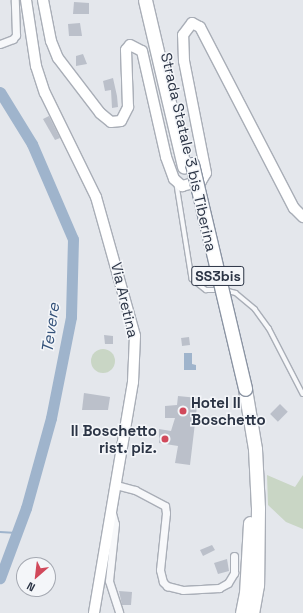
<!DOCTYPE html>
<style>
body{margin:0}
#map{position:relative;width:303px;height:613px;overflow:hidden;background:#e4e7ec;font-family:"Space Grotesk",sans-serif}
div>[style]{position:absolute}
.green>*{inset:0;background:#c9d6c5}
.round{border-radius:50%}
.water>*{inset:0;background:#9fb4cc}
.stream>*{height:2px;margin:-1px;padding:0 1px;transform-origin:1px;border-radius:1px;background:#9fb4cc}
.river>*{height:11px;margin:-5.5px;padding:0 5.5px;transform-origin:5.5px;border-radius:5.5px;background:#9fb4cc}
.building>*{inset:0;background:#bbc0ca;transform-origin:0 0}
.roads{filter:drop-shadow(1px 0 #a9aeb7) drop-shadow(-1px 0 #a9aeb7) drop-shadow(0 1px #a9aeb7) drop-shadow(0 -1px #a9aeb7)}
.lane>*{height:3.5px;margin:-1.75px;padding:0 1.75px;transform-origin:1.75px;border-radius:1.75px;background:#f7f8fa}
.street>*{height:7px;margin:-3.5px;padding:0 3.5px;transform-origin:3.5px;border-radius:3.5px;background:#f7f8fa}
.secondary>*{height:10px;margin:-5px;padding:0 5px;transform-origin:5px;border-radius:5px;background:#fff}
.highway>*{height:13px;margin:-6.5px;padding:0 6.5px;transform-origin:6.5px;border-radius:6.5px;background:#fff}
.bridges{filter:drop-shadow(1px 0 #8b94a3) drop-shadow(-1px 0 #8b94a3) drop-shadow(0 1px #8b94a3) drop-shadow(0 -1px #8b94a3)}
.highway-bridge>*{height:13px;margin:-6.5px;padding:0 6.5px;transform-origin:6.5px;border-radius:6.5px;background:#fff}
.dots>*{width:11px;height:11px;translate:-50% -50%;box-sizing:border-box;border:2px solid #f4f6f9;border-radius:50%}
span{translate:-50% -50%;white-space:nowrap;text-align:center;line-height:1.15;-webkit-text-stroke:3px #f4f6f9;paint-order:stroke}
.shield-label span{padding:1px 3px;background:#f4f6f9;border:1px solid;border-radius:3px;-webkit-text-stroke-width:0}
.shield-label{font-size:14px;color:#2b3445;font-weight:700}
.street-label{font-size:15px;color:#2b3445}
.poi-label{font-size:15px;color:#2b3445;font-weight:700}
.left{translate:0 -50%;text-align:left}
.right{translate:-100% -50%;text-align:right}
.water-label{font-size:16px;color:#34527a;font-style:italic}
.north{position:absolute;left:16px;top:557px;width:40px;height:40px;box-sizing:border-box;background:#f4f6f9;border:1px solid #a4a8b1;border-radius:50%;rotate:208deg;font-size:11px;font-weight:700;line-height:16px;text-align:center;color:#2b3445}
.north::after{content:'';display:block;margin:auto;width:14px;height:18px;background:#d1495b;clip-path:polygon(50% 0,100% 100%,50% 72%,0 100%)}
</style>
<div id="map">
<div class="green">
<div class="round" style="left:91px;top:349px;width:24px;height:24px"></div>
<div style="clip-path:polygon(267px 475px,295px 487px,303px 475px,303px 529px,286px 522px,268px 505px)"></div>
</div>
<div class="water">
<div style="clip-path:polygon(184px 353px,192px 353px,192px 364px,196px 365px,196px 370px,184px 370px)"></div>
</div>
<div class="stream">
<div style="left:0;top:532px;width:17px;rotate:3deg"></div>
</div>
<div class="river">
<div style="left:0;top:92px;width:61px;rotate:58.4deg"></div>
<div style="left:32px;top:144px;width:103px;rotate:66.7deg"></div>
<div style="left:73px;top:239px;width:78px;rotate:91.5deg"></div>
<div style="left:71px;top:317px;width:103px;rotate:101.2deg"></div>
<div style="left:51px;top:418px;width:93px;rotate:105.5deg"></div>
<div style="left:26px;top:508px;width:75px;rotate:110.4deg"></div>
</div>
<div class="building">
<div style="clip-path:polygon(74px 2px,89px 3px,89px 14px,73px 14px)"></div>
<div style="clip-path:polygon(80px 23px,82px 36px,69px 36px,68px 24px)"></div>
<div style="clip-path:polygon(83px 54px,87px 64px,76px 66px,76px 56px)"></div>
<div style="clip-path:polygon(113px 78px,117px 96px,118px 107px,112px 108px,111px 90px,105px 91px,103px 81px)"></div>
<div style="clip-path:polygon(49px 116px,60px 138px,55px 140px,43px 119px)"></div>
<div style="clip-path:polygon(104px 335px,113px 336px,113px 344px,105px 344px)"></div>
<div style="left:189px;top:337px;width:8px;height:8px;rotate:83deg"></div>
<div style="clip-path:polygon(84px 393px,110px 397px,108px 410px,82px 410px)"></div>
<div style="clip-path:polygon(178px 396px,198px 398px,190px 465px,175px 463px,178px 446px,159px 443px,159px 429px,171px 431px,175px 418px,165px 418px,165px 406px,177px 405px)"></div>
<div style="left:280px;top:404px;width:11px;height:14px;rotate:45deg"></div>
<div style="clip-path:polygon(212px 545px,215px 550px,203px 556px,200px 550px)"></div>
<div style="clip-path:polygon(227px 559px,229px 571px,218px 574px,214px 563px)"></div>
<div style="clip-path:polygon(119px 591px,132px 592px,131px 605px,122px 605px)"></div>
</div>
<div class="roads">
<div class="lane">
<div style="left:177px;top:185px;width:95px;rotate:80.9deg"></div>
<div style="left:192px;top:279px;width:18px;rotate:38deg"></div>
<div style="left:206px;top:290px;width:12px"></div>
<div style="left:224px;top:290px;width:12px;rotate:14deg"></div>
<div style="left:236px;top:293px;width:25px;rotate:40deg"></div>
<div style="left:255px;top:309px;width:24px;rotate:54deg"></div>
<div style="left:269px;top:328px;width:74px;rotate:62.7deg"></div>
</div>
<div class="street">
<div style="left:0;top:44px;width:14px;rotate:-21deg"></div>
<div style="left:13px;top:39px;width:5px;rotate:-53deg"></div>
<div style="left:16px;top:35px;width:35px;rotate:-92deg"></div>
<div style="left:116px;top:485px;width:20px;rotate:15deg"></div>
<div style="left:135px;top:490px;width:34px;rotate:28deg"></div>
<div style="left:165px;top:506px;width:7px;rotate:82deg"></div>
<div style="left:166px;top:513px;width:57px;rotate:96deg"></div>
<div style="left:160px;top:570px;width:12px;rotate:76deg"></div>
<div style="left:163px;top:582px;width:6px;rotate:45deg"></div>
<div style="left:167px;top:586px;width:16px;rotate:14deg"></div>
<div style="left:183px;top:590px;width:36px;rotate:-3deg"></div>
<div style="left:219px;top:588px;width:10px;rotate:-29deg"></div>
<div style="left:228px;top:583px;width:12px;rotate:-59deg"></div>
<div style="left:234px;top:573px;width:17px;rotate:-90deg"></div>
<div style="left:112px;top:513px;width:11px;rotate:75deg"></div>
<div style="left:115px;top:524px;width:57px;rotate:96deg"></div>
<div style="left:109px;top:581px;width:33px;rotate:72deg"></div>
</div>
<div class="secondary">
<div style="left:26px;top:0;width:67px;rotate:81.4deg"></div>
<div style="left:36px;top:66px;width:28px;rotate:72deg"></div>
<div style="left:45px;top:93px;width:116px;rotate:63.9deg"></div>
<div style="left:96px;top:197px;width:144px;rotate:74.3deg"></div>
<div style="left:135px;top:336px;width:46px;rotate:92.5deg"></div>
<div style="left:133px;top:382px;width:234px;rotate:99.6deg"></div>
<div style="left:43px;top:0;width:42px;rotate:79deg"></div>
<div style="left:51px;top:41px;width:18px;rotate:68deg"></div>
<div style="left:58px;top:58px;width:69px;rotate:52.6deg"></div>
<div style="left:100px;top:113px;width:14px;rotate:39deg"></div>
<div style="left:111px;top:122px;width:10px;rotate:-6deg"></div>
<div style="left:121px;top:121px;width:16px;rotate:-63deg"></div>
<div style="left:128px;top:107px;width:57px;rotate:-92deg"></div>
<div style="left:126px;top:50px;width:6px;rotate:-51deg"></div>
<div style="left:130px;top:45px;width:13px;rotate:27deg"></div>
<div style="left:142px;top:51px;width:109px;rotate:77.2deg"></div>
<div style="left:166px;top:157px;width:23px;rotate:70deg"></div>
<div style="left:174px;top:179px;width:11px;rotate:41deg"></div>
<div style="left:182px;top:186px;width:20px;rotate:-15deg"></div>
<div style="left:201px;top:181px;width:9px;rotate:-58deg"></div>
<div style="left:206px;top:173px;width:114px;rotate:-101.1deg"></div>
<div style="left:184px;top:61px;width:26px;rotate:-92deg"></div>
<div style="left:183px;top:35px;width:15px;rotate:-53deg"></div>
<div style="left:192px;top:23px;width:9px;rotate:27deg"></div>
<div style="left:200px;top:27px;width:204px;rotate:62.6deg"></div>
<div style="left:294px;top:208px;width:13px;rotate:45deg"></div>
</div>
<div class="highway">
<div style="left:145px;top:0;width:171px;rotate:76.8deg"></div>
<div style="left:245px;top:389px;width:61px;rotate:80.5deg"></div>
<div style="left:255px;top:449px;width:59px;rotate:87.1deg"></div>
<div style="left:258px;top:508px;width:77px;rotate:90.7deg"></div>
<div style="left:257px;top:585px;width:28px;rotate:100deg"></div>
<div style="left:242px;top:613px;width:20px;rotate:-79deg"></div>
<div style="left:246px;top:593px;width:70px;rotate:-86.7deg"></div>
</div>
</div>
<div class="bridges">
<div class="highway-bridge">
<div style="left:192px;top:164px;width:231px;rotate:76.7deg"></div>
</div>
</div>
<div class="dots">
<div style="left:183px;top:411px;background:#d1495b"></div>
<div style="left:165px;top:439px;background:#d1495b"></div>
</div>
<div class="shield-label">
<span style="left:218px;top:276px">SS3bis</span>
</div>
<div class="street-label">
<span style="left:189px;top:152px;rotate:77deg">Strada Statale 3 bis Tiberina</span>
<span style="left:125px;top:300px;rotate:77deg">Via Aretina</span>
</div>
<div class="poi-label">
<span class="left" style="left:191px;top:411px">Hotel Il<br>Boschetto</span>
<span class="right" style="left:157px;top:439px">Il Boschetto<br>rist. piz.</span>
</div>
<div class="water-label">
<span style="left:51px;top:328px;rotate:-82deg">Tevere</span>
</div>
<div class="north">N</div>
</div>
